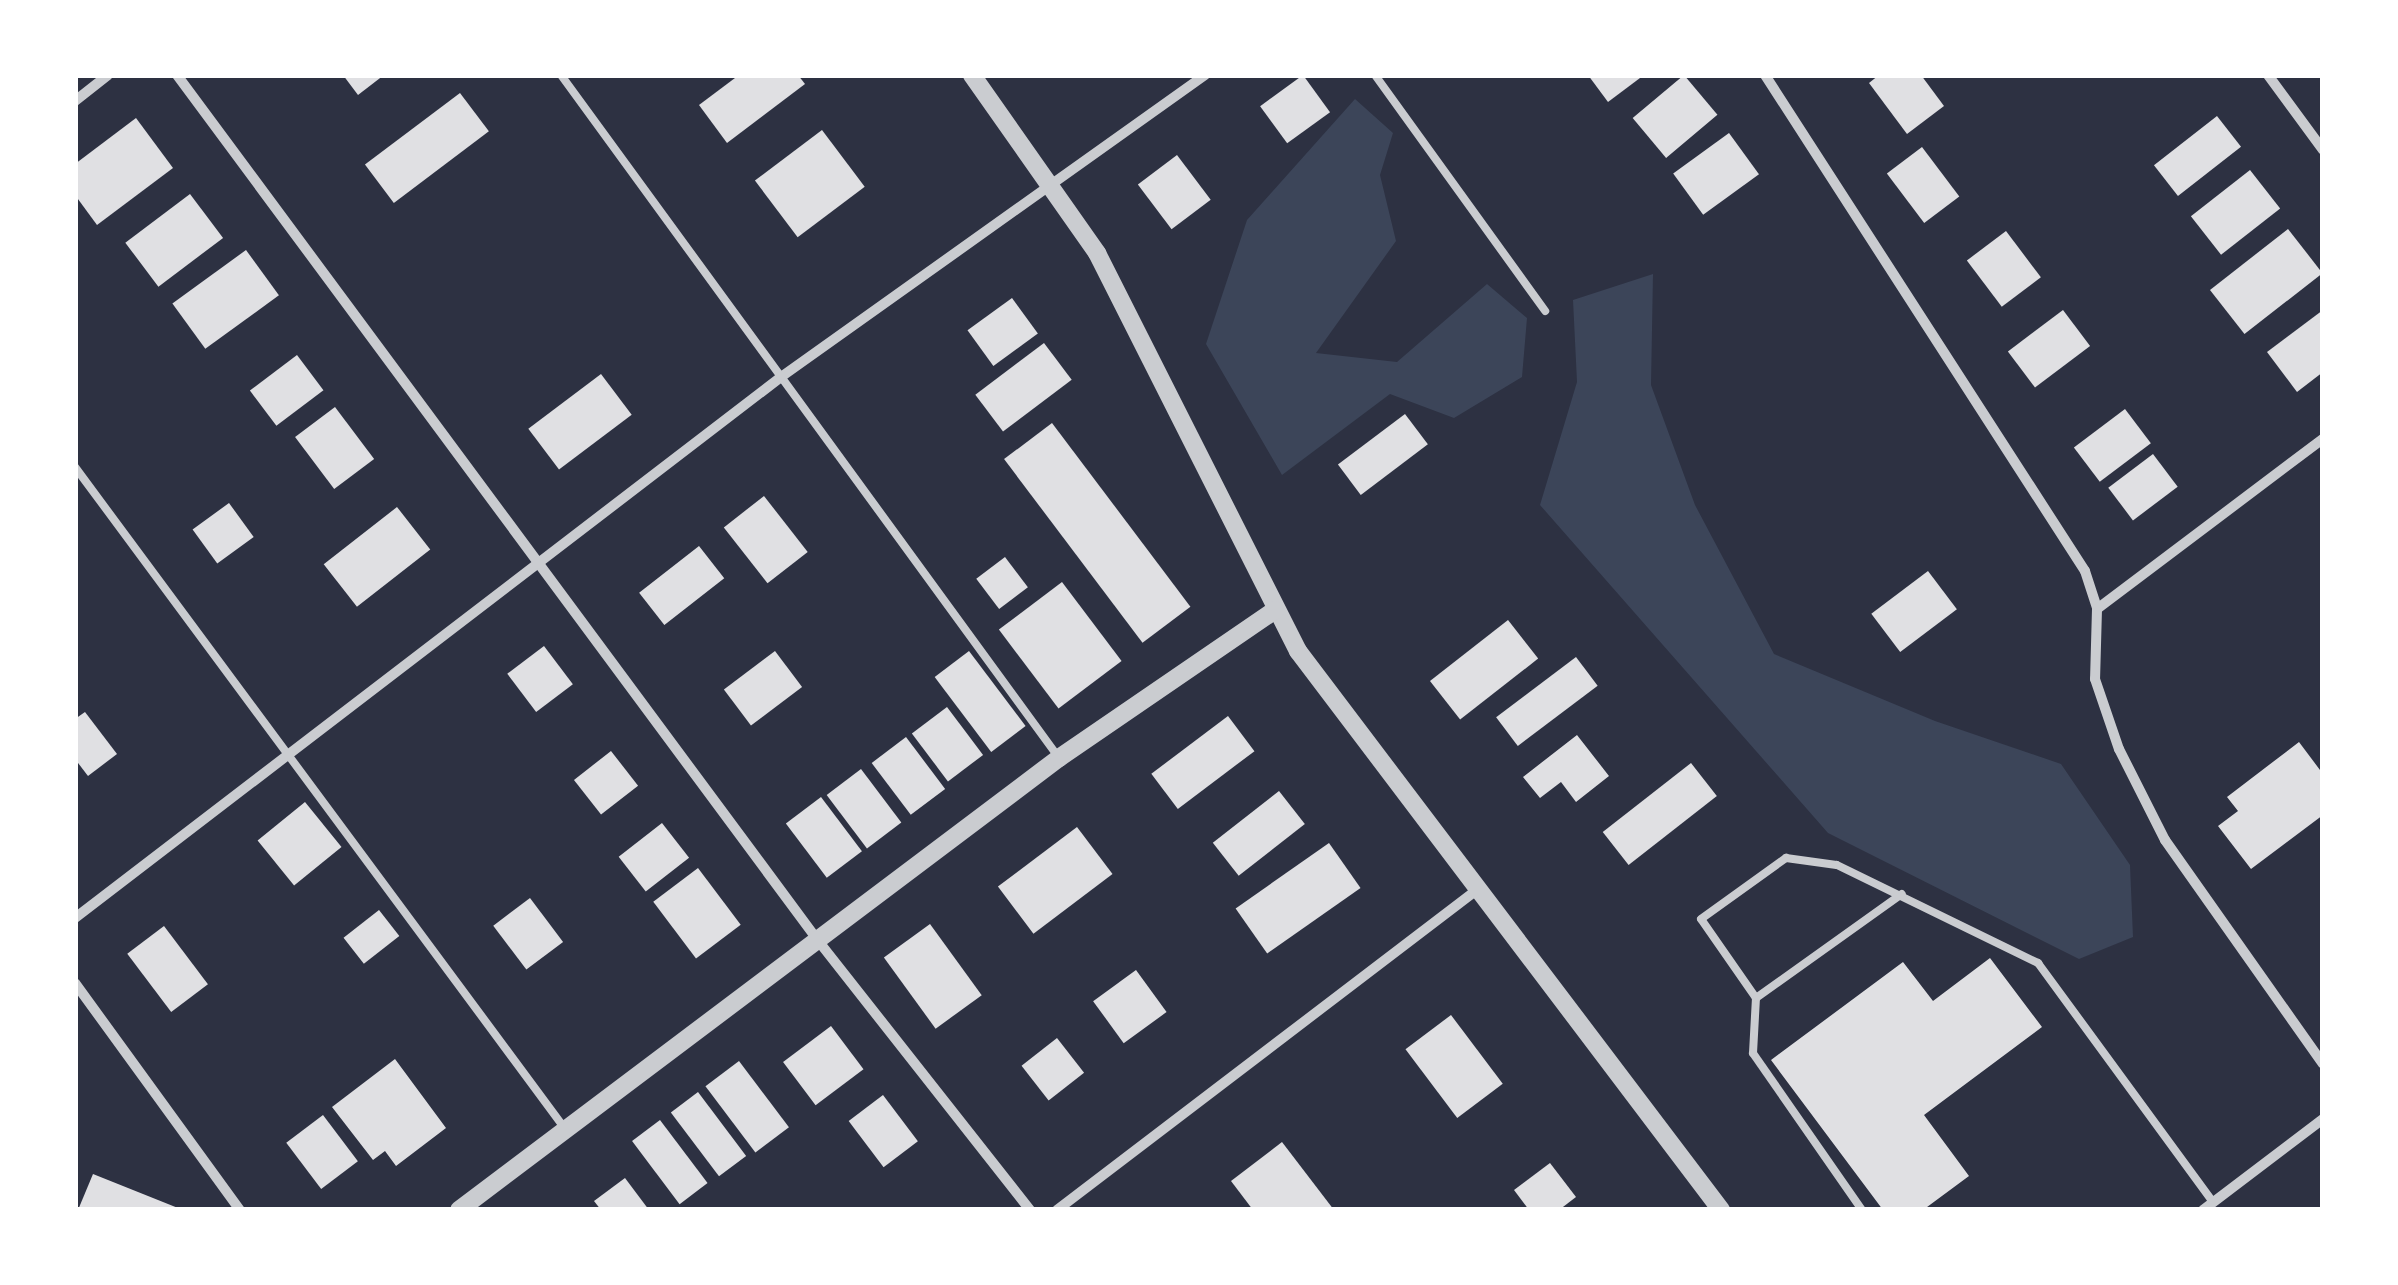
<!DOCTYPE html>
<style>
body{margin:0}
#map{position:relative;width:2398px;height:1285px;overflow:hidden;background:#2d3142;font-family:"Nunito Sans",sans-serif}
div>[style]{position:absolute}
.green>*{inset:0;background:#3c4559}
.building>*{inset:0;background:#e0e0e3;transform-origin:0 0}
.service>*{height:8px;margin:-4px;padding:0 4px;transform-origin:4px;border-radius:4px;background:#caccd0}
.minor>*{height:10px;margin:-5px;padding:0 5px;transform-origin:5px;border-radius:5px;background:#caccd0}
.tertiary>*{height:18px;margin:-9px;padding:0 9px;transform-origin:9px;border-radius:9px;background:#caccd0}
span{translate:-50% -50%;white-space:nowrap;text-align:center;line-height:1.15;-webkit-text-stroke:8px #fff;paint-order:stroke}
.frame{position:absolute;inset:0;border:78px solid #fff;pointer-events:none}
</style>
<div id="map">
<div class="green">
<div style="clip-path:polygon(1355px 99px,1393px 133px,1380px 175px,1396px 241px,1316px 353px,1397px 362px,1487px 284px,1527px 318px,1522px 377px,1454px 418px,1390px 394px,1282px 475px,1206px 344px,1247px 220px)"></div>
<div style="clip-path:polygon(1653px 274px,1651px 385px,1695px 505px,1774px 654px,1935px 721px,2061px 764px,2130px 865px,2133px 937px,2079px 959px,1828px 833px,1540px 505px,1577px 382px,1573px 300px)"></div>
</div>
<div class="building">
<div style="clip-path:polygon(343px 75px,384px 75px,358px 95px)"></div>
<div style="clip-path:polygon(739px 75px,798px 75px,805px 84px,727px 143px,699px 105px)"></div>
<div style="left:1303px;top:75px;width:46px;height:53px;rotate:54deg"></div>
<div style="clip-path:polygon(1588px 75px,1644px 75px,1608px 102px)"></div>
<div style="left:1684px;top:75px;width:52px;height:67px;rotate:50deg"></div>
<div style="clip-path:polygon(1879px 75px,1921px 75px,1944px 106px,1907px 134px,1869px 83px)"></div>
<div style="left:460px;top:93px;width:48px;height:119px;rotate:53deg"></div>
<div style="left:2217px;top:116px;width:39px;height:80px;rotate:52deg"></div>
<div style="clip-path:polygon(136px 118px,173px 168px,97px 225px,75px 195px,75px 164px)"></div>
<div style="left:822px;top:130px;width:71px;height:84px;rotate:53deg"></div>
<div style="left:1729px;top:133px;width:51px;height:69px;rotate:54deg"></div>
<div style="left:1922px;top:147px;width:62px;height:44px;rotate:53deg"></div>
<div style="left:1177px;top:155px;width:56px;height:49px;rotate:53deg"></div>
<div style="left:2250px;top:170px;width:49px;height:75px;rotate:52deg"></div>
<div style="left:190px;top:194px;width:55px;height:81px;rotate:53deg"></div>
<div style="left:2288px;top:229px;width:56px;height:99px;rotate:52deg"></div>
<div style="left:2006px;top:231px;width:58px;height:49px;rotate:53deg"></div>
<div style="left:246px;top:250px;width:56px;height:91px;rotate:54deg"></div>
<div style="left:1012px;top:298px;width:44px;height:55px;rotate:54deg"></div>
<div style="left:2063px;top:310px;width:45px;height:69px;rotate:53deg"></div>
<div style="clip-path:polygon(2323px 310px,2323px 372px,2297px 392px,2267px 352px)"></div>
<div style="left:1044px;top:343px;width:46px;height:86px;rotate:53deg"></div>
<div style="left:297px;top:355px;width:44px;height:59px;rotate:53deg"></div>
<div style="left:601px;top:374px;width:51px;height:91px;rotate:53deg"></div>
<div style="left:335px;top:407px;width:65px;height:50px;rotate:53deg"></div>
<div style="left:2125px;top:409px;width:43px;height:64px;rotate:53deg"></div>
<div style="left:1405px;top:414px;width:38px;height:84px;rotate:53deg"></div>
<div style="left:1052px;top:423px;width:230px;height:60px;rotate:53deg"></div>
<div style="left:2153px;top:454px;width:41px;height:56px;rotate:53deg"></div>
<div style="left:764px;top:496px;width:71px;height:51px;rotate:52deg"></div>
<div style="left:229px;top:503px;width:42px;height:45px;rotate:54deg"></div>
<div style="left:397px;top:507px;width:54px;height:93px;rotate:52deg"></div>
<div style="left:699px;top:546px;width:41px;height:76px;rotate:52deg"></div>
<div style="left:1005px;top:557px;width:38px;height:36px;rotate:53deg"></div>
<div style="left:1928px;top:571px;width:48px;height:71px;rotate:53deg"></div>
<div style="left:1062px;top:582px;width:99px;height:79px;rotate:53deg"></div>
<div style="left:1508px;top:620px;width:49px;height:99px;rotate:52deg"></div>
<div style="left:544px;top:646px;width:48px;height:46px;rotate:53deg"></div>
<div style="left:775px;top:651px;width:45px;height:64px;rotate:53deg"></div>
<div style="left:969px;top:651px;width:94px;height:43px;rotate:53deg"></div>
<div style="left:1576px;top:657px;width:36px;height:100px;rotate:53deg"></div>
<div style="left:947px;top:707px;width:60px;height:44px;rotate:53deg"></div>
<div style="clip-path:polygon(85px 712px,117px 754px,88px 776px,75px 759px,75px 719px)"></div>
<div style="left:1228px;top:716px;width:44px;height:96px;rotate:53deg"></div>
<div style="clip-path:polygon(1577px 735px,1609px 776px,1576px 802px,1561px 782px,1540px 798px,1523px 777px)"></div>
<div style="left:906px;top:737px;width:65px;height:43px;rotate:53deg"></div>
<div style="clip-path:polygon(2299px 742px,2323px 774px,2323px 815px,2251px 869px,2218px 826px,2238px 811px,2227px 797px)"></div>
<div style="left:611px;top:751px;width:44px;height:47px;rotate:52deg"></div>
<div style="left:1691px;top:763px;width:42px;height:112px;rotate:52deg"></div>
<div style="left:861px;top:769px;width:67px;height:43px;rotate:53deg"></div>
<div style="left:1279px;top:791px;width:42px;height:84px;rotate:52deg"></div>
<div style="left:821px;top:797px;width:68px;height:44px;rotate:53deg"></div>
<div style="left:305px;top:802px;width:58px;height:61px;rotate:51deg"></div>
<div style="left:662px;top:823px;width:44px;height:55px;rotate:52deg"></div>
<div style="left:1077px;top:827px;width:59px;height:99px;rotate:53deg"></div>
<div style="left:1329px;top:843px;width:55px;height:114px;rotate:55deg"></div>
<div style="left:698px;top:868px;width:71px;height:56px;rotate:53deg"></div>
<div style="left:530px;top:898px;width:55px;height:46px;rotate:53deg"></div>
<div style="left:379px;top:910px;width:33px;height:45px;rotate:52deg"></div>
<div style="left:930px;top:924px;width:88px;height:57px;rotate:54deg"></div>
<div style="left:164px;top:926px;width:73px;height:46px;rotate:53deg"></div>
<div style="clip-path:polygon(1990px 958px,2042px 1027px,1924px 1115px,1969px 1176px,1923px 1210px,1883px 1210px,1771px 1060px,1903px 962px,1933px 1001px)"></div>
<div style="left:1136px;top:970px;width:52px;height:53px;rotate:54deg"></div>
<div style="left:1451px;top:1015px;width:86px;height:57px;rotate:53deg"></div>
<div style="left:831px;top:1026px;width:54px;height:60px;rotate:53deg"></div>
<div style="left:1057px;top:1038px;width:44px;height:45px;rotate:52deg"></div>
<div style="clip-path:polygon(395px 1059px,446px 1128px,396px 1166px,385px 1151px,373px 1160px,332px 1107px)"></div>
<div style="left:739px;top:1061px;width:83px;height:42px;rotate:53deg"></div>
<div style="left:698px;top:1092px;width:80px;height:34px;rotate:53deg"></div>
<div style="left:883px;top:1095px;width:58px;height:43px;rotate:53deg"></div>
<div style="left:323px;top:1115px;width:58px;height:46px;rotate:53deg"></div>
<div style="left:660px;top:1120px;width:79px;height:35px;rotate:53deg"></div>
<div style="clip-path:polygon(1282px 1142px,1334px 1210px,1253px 1210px,1231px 1181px)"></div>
<div style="clip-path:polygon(1550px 1163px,1576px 1197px,1559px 1210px,1529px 1210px,1514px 1190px)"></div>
<div style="clip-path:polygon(93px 1174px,183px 1210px,78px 1210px)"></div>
<div style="clip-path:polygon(625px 1178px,649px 1210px,601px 1210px,594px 1201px)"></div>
</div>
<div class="service">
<div style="left:561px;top:75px;width:845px;rotate:53.9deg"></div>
<div style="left:1375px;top:75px;width:291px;rotate:54.2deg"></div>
<div style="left:75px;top:467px;width:825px;rotate:53.48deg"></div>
<div style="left:1756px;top:998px;width:179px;rotate:-35.5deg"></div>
<div style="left:1862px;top:1210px;width:191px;rotate:-124.8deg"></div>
<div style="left:1753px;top:1053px;width:55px;rotate:-86.9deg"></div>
<div style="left:1756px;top:998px;width:96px;rotate:-124.8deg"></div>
<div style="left:1701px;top:919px;width:105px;rotate:-35.7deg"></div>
<div style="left:1786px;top:858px;width:51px;rotate:7.8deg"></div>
<div style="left:1837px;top:865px;width:224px;rotate:26deg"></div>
<div style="left:2038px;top:963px;width:296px;rotate:53.8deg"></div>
</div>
<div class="minor">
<div style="left:177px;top:75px;width:1074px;rotate:53.48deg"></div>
<div style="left:816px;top:938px;width:346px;rotate:51.8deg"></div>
<div style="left:1765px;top:75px;width:590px;rotate:57.17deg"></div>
<div style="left:2085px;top:571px;width:40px;rotate:72deg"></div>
<div style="left:2097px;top:609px;width:70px;rotate:91.6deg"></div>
<div style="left:2095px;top:679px;width:74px;rotate:71.1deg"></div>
<div style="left:2119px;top:749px;width:102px;rotate:63.2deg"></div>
<div style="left:2165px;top:840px;width:274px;rotate:54.8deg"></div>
<div style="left:2268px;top:75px;width:93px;rotate:53.7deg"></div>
<div style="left:75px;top:101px;width:42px;rotate:-38.2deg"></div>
<div style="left:2097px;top:609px;width:283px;rotate:-37deg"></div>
<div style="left:75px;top:918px;width:889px;rotate:-37.46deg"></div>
<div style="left:781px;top:377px;width:521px;rotate:-35.46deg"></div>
<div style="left:75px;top:983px;width:281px;rotate:54deg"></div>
<div style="left:1057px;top:1210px;width:529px;rotate:-37.32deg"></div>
<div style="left:2203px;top:1210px;width:151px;rotate:-37.2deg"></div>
</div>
<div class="tertiary">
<div style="left:972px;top:75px;width:218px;rotate:54.9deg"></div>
<div style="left:1097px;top:253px;width:446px;rotate:63.2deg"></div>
<div style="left:1298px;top:651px;width:701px;rotate:52.88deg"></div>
<div style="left:459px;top:1210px;width:751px;rotate:-36.99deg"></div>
<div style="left:1059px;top:758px;width:262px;rotate:-34.4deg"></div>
</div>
<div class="frame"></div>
</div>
